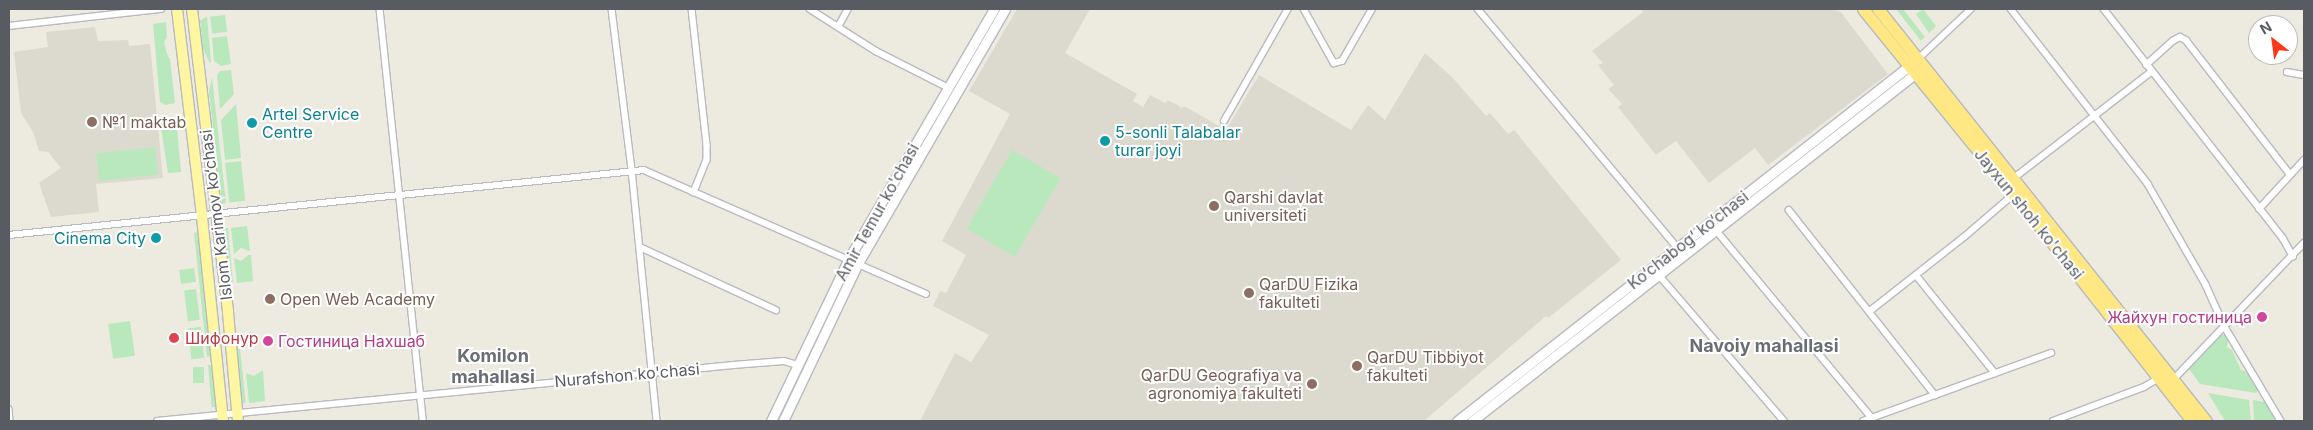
<!DOCTYPE html>
<meta charset="utf-8">
<style>
body{margin:0}
#map{position:relative;width:2313px;height:430px;overflow:hidden;background:#edebdf;font-family:Inter,sans-serif}
div>[style]{position:absolute}
.education>*{inset:0;background:#dcdace}
.green>*{inset:0;background:#b9e8bc;transform-origin:0 0}
.roads{filter:drop-shadow(1px 0 #b8bac0) drop-shadow(-1px 0 #b8bac0) drop-shadow(0 1px #b8bac0) drop-shadow(0 -1px #b8bac0)}
.street>*{height:5.5px;margin:-2.75px;padding:0 2.75px;transform-origin:2.75px;border-radius:2.75px;background:#fff}
.secondary>*{height:9px;margin:-4.5px;padding:0 4.5px;transform-origin:4.5px;border-radius:4.5px;background:#fff}
.primary>*{height:10px;margin:-5px;padding:0 5px;transform-origin:5px;border-radius:5px;background:#fff6a2}
.highway>*{height:11px;margin:-5.5px;padding:0 5.5px;transform-origin:5.5px;border-radius:5.5px;background:#ffe784}
.dots>*{width:14px;height:14px;translate:-50% -50%;box-sizing:border-box;border:2px solid #fff;border-radius:50%}
span{translate:-50% -50%;white-space:nowrap;text-align:center;line-height:1.15;-webkit-text-stroke:4px #fff;paint-order:stroke}
.culture-label{font-size:16px;color:#0d838f}
.left{translate:0 -50%;text-align:left}
.right{translate:-100% -50%;text-align:right}
.education-label{font-size:16px;color:#785e54}
.street-label{font-size:16px;color:#585c62}
.hotel-label{font-size:16px;color:#b23c85}
.health-label{font-size:16px;color:#be3a42}
.neighbourhood-label{font-size:18px;color:#696e74;font-weight:700}
.frame{position:absolute;inset:0;border:10px solid #585c62;pointer-events:none}
.north{position:absolute;left:2248px;top:15px;width:50px;height:50px;box-sizing:border-box;background:#fff;border:1px solid #bcbec0;border-radius:50%;rotate:330deg;font-size:14px;font-weight:700;line-height:20px;text-align:center;color:#585c62}
.north::after{content:'';display:block;margin:auto;width:18px;height:22px;background:#f8391a;clip-path:polygon(50% 0,100% 100%,50% 72%,0 100%)}
</style>
<div id="map">
<div class="education">
<div style="clip-path:polygon(1017px 9px,1090px 9px,1065px 53px,1137px 94px,1133px 101px,1143px 107px,1150px 95px,1165px 103px,1168px 100px,1182px 108px,1184px 106px,1226px 130px,1259px 75px,1351px 130px,1368px 105px,1385px 120px,1425px 53px,1452px 77px,1486px 116px,1490px 113px,1508px 134px,1514px 130px,1621px 260px,1548px 318px,1546px 316px,1424px 421px,920px 421px,955px 353px,971px 362px,989px 335px,933px 306px,940px 291px,946px 293px,966px 255px,942px 241px,1010px 114px,969px 91px)"></div>
<div style="clip-path:polygon(1641px 9px,1836px 9px,1838px 12px,1840px 11px,1888px 74px,1768px 165px,1755px 148px,1709px 183px,1676px 141px,1656px 155px,1618px 107px,1622px 104px,1608px 89px,1614px 85px,1598px 65px,1603px 63px,1592px 51px,1643px 12px)"></div>
<div style="clip-path:polygon(95px 27px,98px 41px,128px 40px,129px 46px,150px 44px,163px 178px,96px 184px,99px 212px,51px 217px,39px 183px,61px 168px,48px 152px,39px 151px,33px 132px,21px 113px,14px 52px,48px 47px,46px 32px)"></div>
</div>
<div class="green">
<div style="clip-path:polygon(1896px 9px,1903px 9px,1925px 37px,1921px 41px)"></div>
<div style="clip-path:polygon(1923px 9px,1936px 26px,1929px 33px,1916px 14px)"></div>
<div style="left:225px;top:15px;width:17px;height:15px;rotate:83deg"></div>
<div style="clip-path:polygon(207px 16px,211px 62px,210px 63px,203px 49px,200px 21px)"></div>
<div style="clip-path:polygon(166px 22px,167px 37px,164px 42px,167px 54px,170px 59px,175px 103px,165px 105px,160px 102px,153px 24px)"></div>
<div style="clip-path:polygon(227px 36px,231px 64px,221px 66px,214px 61px,212px 38px)"></div>
<div style="clip-path:polygon(231px 70px,234px 94px,220px 109px,217px 75px,220px 71px)"></div>
<div style="clip-path:polygon(212px 77px,226px 203px,222px 204px,209px 92px)"></div>
<div style="clip-path:polygon(236px 104px,241px 158px,225px 160px,221px 120px)"></div>
<div style="clip-path:polygon(176px 118px,181px 172px,168px 173px,160px 121px)"></div>
<div style="left:155px;top:147px;width:28px;height:59px;rotate:84deg"></div>
<div style="left:1012px;top:150px;width:56px;height:91px;rotate:30deg"></div>
<div style="left:241px;top:161px;width:40px;height:16px;rotate:84deg"></div>
<div style="clip-path:polygon(247px 226px,250px 251px,241px 248px,234px 254px,231px 228px)"></div>
<div style="clip-path:polygon(225px 228px,228px 228px,233px 283px,231px 284px)"></div>
<div style="clip-path:polygon(198px 232px,212px 356px,207px 357px,194px 233px)"></div>
<div style="clip-path:polygon(248px 255px,251px 255px,253px 281px,237px 283px,234px 258px,241px 261px)"></div>
<div style="left:194px;top:268px;width:14px;height:15px;rotate:82deg"></div>
<div style="left:196px;top:289px;width:31px;height:12px;rotate:83deg"></div>
<div style="left:130px;top:321px;width:35px;height:22px;rotate:82deg"></div>
<div style="left:201px;top:327px;width:31px;height:13px;rotate:84deg"></div>
<div style="clip-path:polygon(2220px 335px,2225px 335px,2228px 339px,2227px 347px,2232px 350px,2241px 370px,2248px 372px,2259px 389px,2256px 393px,2200px 384px,2189px 369px)"></div>
<div style="left:240px;top:349px;width:54px;height:3px;rotate:84deg"></div>
<div style="left:212px;top:365px;width:42px;height:4px;rotate:85deg"></div>
<div style="left:193px;top:367px;width:11px;height:16px"></div>
<div style="clip-path:polygon(263px 370px,265px 401px,249px 403px,246px 373px,254px 376px)"></div>
<div style="clip-path:polygon(2208px 393px,2249px 400px,2251px 421px,2225px 421px)"></div>
<div style="clip-path:polygon(2253px 400px,2265px 402px,2275px 418px,2274px 421px,2254px 421px)"></div>
</div>
<div class="roads">
<div class="street">
<div style="left:380px;top:9px;width:414px;rotate:84deg"></div>
<div style="left:612px;top:9px;width:162px;rotate:82.9deg"></div>
<div style="left:632px;top:170px;width:252px;rotate:84.3deg"></div>
<div style="left:692px;top:9px;width:137px;rotate:83.7deg"></div>
<div style="left:707px;top:145px;width:15px;rotate:90deg"></div>
<div style="left:707px;top:160px;width:35px;rotate:112deg"></div>
<div style="left:810px;top:9px;width:78px;rotate:32.5deg"></div>
<div style="left:876px;top:51px;width:80px;rotate:26.9deg"></div>
<div style="left:1304px;top:9px;width:62px;rotate:60.9deg"></div>
<div style="left:1334px;top:63px;width:8px;rotate:-14deg"></div>
<div style="left:1342px;top:61px;width:60px;rotate:-60deg"></div>
<div style="left:1478px;top:9px;width:312px;rotate:50.1deg"></div>
<div style="left:2011px;top:9px;width:222px;rotate:51.9deg"></div>
<div style="left:2148px;top:184px;width:116px;rotate:60.1deg"></div>
<div style="left:2206px;top:285px;width:46px;rotate:65.7deg"></div>
<div style="left:2225px;top:327px;width:109px;rotate:59.2deg"></div>
<div style="left:2104px;top:9px;width:291px;rotate:52deg"></div>
<div style="left:2283px;top:238px;width:21px;rotate:61deg"></div>
<div style="left:9px;top:26px;width:153px;rotate:-6.4deg"></div>
<div style="left:838px;top:27px;width:21px;rotate:-61deg"></div>
<div style="left:1918px;top:59px;width:73px;rotate:-43.3deg"></div>
<div style="left:2146px;top:65px;width:36px;rotate:-42deg"></div>
<div style="left:2173px;top:41px;width:8px;rotate:-30deg"></div>
<div style="left:2180px;top:37px;width:7px;rotate:27deg"></div>
<div style="left:2186px;top:40px;width:170px;rotate:52.2deg"></div>
<div style="left:2287px;top:72px;width:17px;rotate:10deg"></div>
<div style="left:1224px;top:121px;width:129px;rotate:-60.3deg"></div>
<div style="left:2014px;top:178px;width:173px;rotate:-37.7deg"></div>
<div style="left:2259px;top:209px;width:67px;rotate:-47.4deg"></div>
<div style="left:1789px;top:210px;width:236px;rotate:51.7deg"></div>
<div style="left:1716px;top:230px;width:244px;rotate:50.3deg"></div>
<div style="left:9px;top:235px;width:638px;rotate:-5.84deg"></div>
<div style="left:644px;top:170px;width:308px;rotate:23.7deg"></div>
<div style="left:640px;top:247px;width:150px;rotate:24.9deg"></div>
<div style="left:1659px;top:275px;width:192px;rotate:49.4deg"></div>
<div style="left:1916px;top:275px;width:126px;rotate:51.1deg"></div>
<div style="left:1870px;top:311px;width:120px;rotate:-38.2deg"></div>
<div style="left:1964px;top:237px;width:65px;rotate:-40.6deg"></div>
<div style="left:2174px;top:379px;width:188px;rotate:-46.3deg"></div>
<div style="left:9px;top:409px;width:12px;rotate:85deg"></div>
<div style="left:157px;top:421px;width:579px;rotate:-5.55deg"></div>
<div style="left:733px;top:365px;width:51px;rotate:-4.5deg"></div>
<div style="left:784px;top:361px;width:15px;rotate:16deg"></div>
<div style="left:1863px;top:421px;width:200px;rotate:-19.9deg"></div>
<div style="left:2053px;top:421px;width:97px;rotate:-20.5deg"></div>
<div style="left:2144px;top:387px;width:17px;rotate:-31deg"></div>
</div>
<div class="secondary">
<div style="left:771px;top:421px;width:181px;rotate:-64.4deg"></div>
<div style="left:849px;top:258px;width:288px;rotate:-59.8deg"></div>
<div style="left:783px;top:421px;width:175px;rotate:-64.6deg"></div>
<div style="left:858px;top:263px;width:293px;rotate:-59.9deg"></div>
<div style="left:1457px;top:421px;width:581px;rotate:-38.15deg"></div>
<div style="left:1472px;top:421px;width:569px;rotate:-38.08deg"></div>
</div>
<div class="primary">
<div style="left:177px;top:9px;width:209px;rotate:83.1deg"></div>
<div style="left:202px;top:217px;width:205px;rotate:84.1deg"></div>
<div style="left:192px;top:9px;width:306px;rotate:83.2deg"></div>
<div style="left:228px;top:313px;width:108px;rotate:84.7deg"></div>
</div>
<div class="highway">
<div style="left:1863px;top:9px;width:287px;rotate:50.9deg"></div>
<div style="left:2044px;top:232px;width:240px;rotate:51.9deg"></div>
<div style="left:1878px;top:9px;width:527px;rotate:51.48deg"></div>
</div>
</div>
<div class="dots">
<div style="left:92px;top:122px;background:#8d6e63"></div>
<div style="left:252px;top:123px;background:#0f9aa8"></div>
<div style="left:1105px;top:141px;background:#0f9aa8"></div>
<div style="left:1214px;top:206px;background:#8d6e63"></div>
<div style="left:156px;top:238px;background:#0f9aa8"></div>
<div style="left:1249px;top:293px;background:#8d6e63"></div>
<div style="left:270px;top:299px;background:#8d6e63"></div>
<div style="left:2262px;top:317px;background:#d1479c"></div>
<div style="left:174px;top:338px;background:#e0444e"></div>
<div style="left:268px;top:341px;background:#d1479c"></div>
<div style="left:1357px;top:366px;background:#8d6e63"></div>
<div style="left:1312px;top:384px;background:#8d6e63"></div>
</div>
<div class="culture-label">
<span class="left" style="left:262px;top:123px">Artel Service<br>Centre</span>
<span class="left" style="left:1115px;top:141px">5-sonli Talabalar<br>turar joyi</span>
<span class="right" style="left:146px;top:238px">Cinema City</span>
</div>
<div class="education-label">
<span class="left" style="left:102px;top:122px">№1 maktab</span>
<span class="left" style="left:1224px;top:206px">Qarshi davlat<br>universiteti</span>
<span class="left" style="left:1259px;top:293px">QarDU Fizika<br>fakulteti</span>
<span class="left" style="left:280px;top:299px">Open Web Academy</span>
<span class="left" style="left:1367px;top:366px">QarDU Tibbiyot<br>fakulteti</span>
<span class="right" style="left:1302px;top:384px">QarDU Geografiya va<br>agronomiya fakulteti</span>
</div>
<div class="street-label">
<span style="left:877px;top:212px;rotate:-61deg">Amir Temur ko'chasi</span>
<span style="left:2029px;top:214px;rotate:51deg">Jayxun shoh ko'chasi</span>
<span style="left:216px;top:215px;rotate:-97deg">Islom Karimov ko‘chasi</span>
<span style="left:1688px;top:240px;rotate:-38deg">Ko‘chabog‘ ko‘chasi</span>
<span style="left:627px;top:375px;rotate:-5deg">Nurafshon ko'chasi</span>
</div>
<div class="hotel-label">
<span class="right" style="left:2252px;top:317px">Жайхун гостиница</span>
<span class="left" style="left:278px;top:341px">Гостиница Нахшаб</span>
</div>
<div class="health-label">
<span class="left" style="left:185px;top:338px">Шифонур</span>
</div>
<div class="neighbourhood-label">
<span style="left:1764px;top:346px">Navoiy mahallasi</span>
<span style="left:493px;top:367px">Komilon<br>mahallasi</span>
</div>
<div class="frame"></div>
<div class="north">N</div>
</div>
